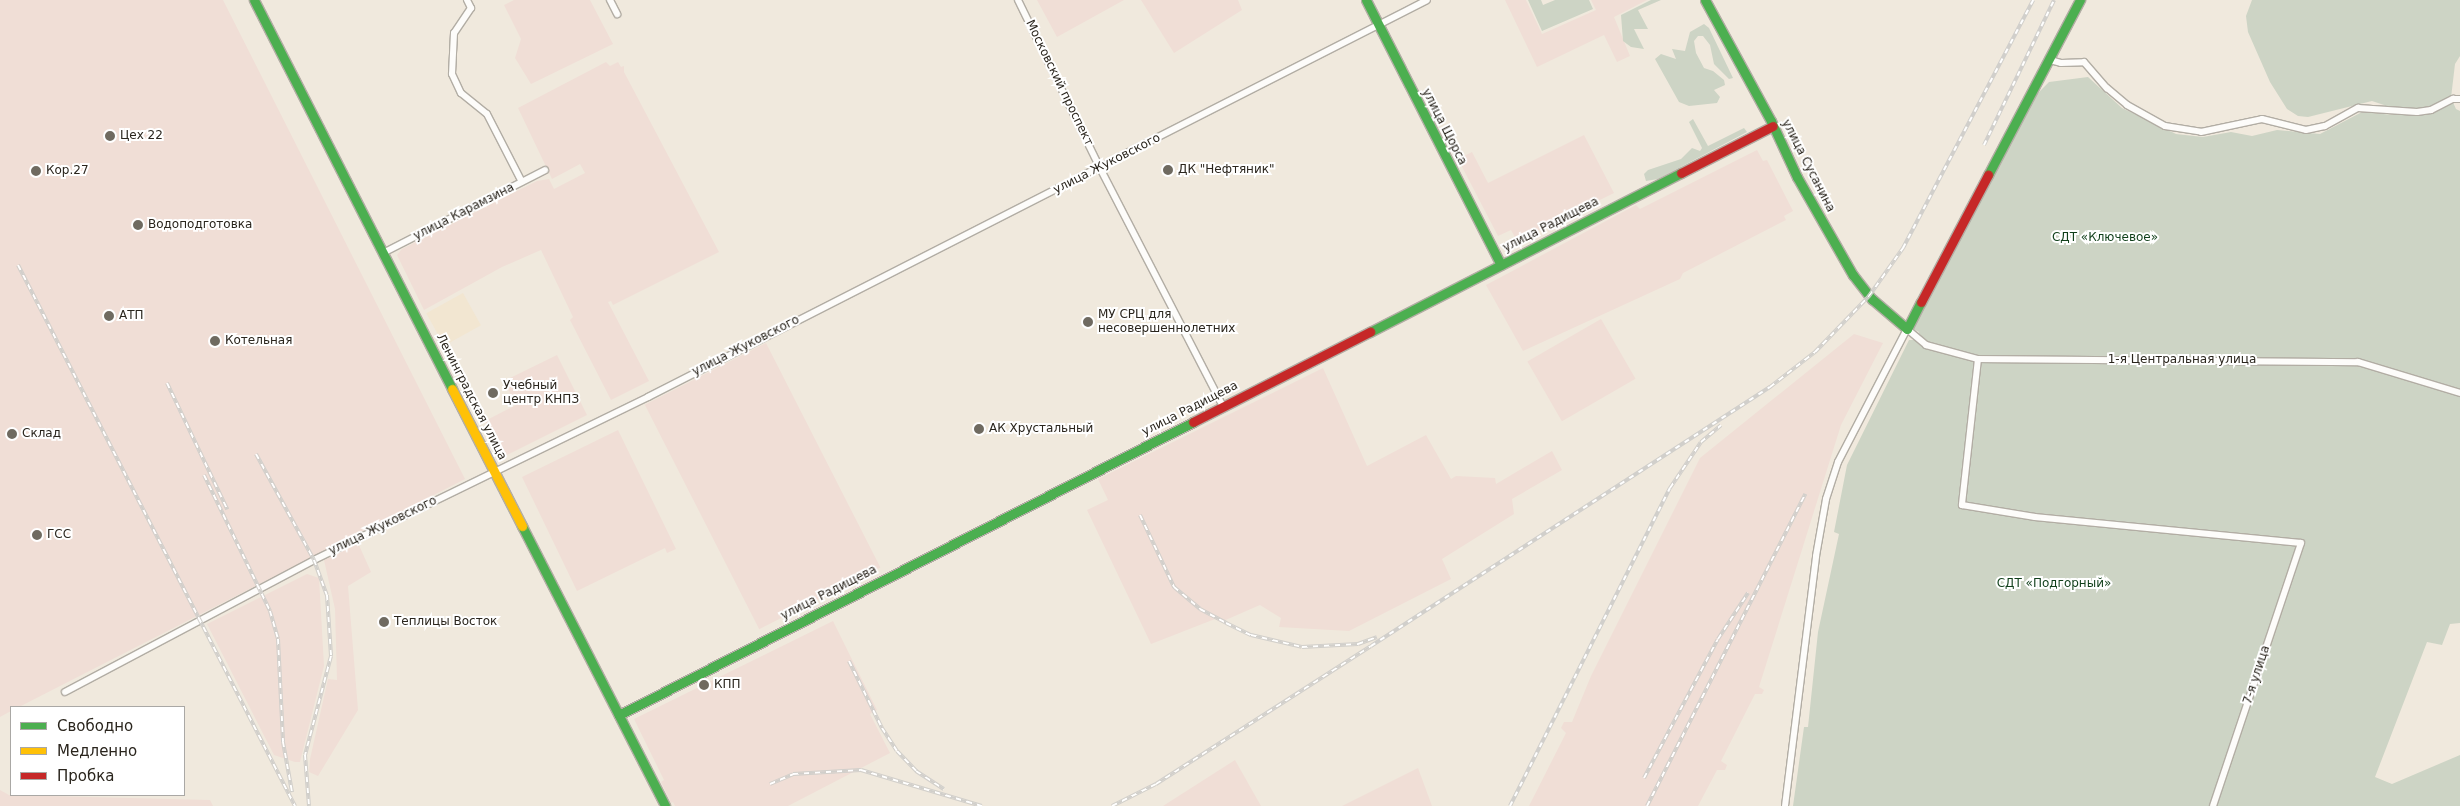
<!DOCTYPE html>
<meta charset="utf-8">
<style>
body{margin:0}
#map{position:relative;width:2460px;height:806px;overflow:hidden;background:#f0e9dd;font-family:"DejaVu Sans",sans-serif}
div>[style]{position:absolute}
.built>*{inset:0;background:#f2e6d1;transform-origin:0 0}
.industrial>*{inset:0;background:#f0ded6;transform-origin:0 0}
.green>*{inset:0;background:#cdd4c5}
.roads{filter:drop-shadow(1px 0 #b2ada4) drop-shadow(-1px 0 #b2ada4) drop-shadow(0 1px #b2ada4) drop-shadow(0 -1px #b2ada4)}
.street>*{height:6px;margin:-3px;padding:0 3px;transform-origin:3px;border-radius:3px;background:#fdfcfa}
.fast>*{height:9px;margin:-4.5px;padding:0 4.5px;transform-origin:4.5px;border-radius:4.5px;background:#4caf50}
.slow>*{height:9px;margin:-4.5px;padding:0 4.5px;transform-origin:4.5px;border-radius:4.5px;background:#ffc107}
.jam>*{height:9px;margin:-4.5px;padding:0 4.5px;transform-origin:4.5px;border-radius:4.5px;background:#c62828}
.rail>*{height:4px;margin-top:-2px;transform-origin:0;background:repeating-linear-gradient(90deg,#fff 0 5.5px,#d1cfcb 0 11px);box-sizing:border-box;border-block:1px solid #d1cfcb}
.dots>*{width:14px;height:14px;translate:-50% -50%;box-sizing:border-box;border:2px solid #fff;border-radius:50%}
span{translate:-50% -50%;white-space:nowrap;text-align:center;line-height:1.15;-webkit-text-stroke:4px #fff;paint-order:stroke}
.street-label{font-size:12px;color:#2a251d}
.poi-label{font-size:12px;color:#2a251d}
.left{translate:0 -50%;text-align:left}
.park-label{font-size:12px;color:#103f1a}
.legend{position:absolute;left:10px;top:706px;width:175px;height:90px;box-sizing:border-box;background:#fff;border:1px solid #aaa8a5;margin:0;padding:6px 9px;list-style:none;font-size:15px;color:#2a251d}
.legend li{display:flex;align-items:center;gap:10px;height:25px}
.legend b{width:25px;border:1px solid #aaa8a5}
</style>
<div id="map">
<div class="built">
<div style="left:463px;top:293px;width:37px;height:42px;rotate:61deg"></div>
</div>
<div class="industrial">
<div style="clip-path:polygon(0 0,223px 0,465px 479px,19px 707px,11px 707px,11px 711px,0 717px)"></div>
<div style="clip-path:polygon(514px 0,590px 0,613px 44px,531px 84px,515px 58px,521px 39px,504px 5px)"></div>
<div style="clip-path:polygon(1037px 0,1124px 0,1057px 37px)"></div>
<div style="clip-path:polygon(1141px 0,1238px 0,1242px 10px,1174px 53px)"></div>
<div style="clip-path:polygon(1505px 0,1526px 0,1542px 34px,1596px 10px,1591px 0,1647px 0,1614px 17px,1630px 56px,1617px 62px,1604px 35px,1537px 67px)"></div>
<div style="clip-path:polygon(606px 62px,610px 66px,618px 62px,621px 67px,624px 66px,624px 72px,719px 252px,613px 305px,611px 301px,608px 302px,649px 381px,611px 400px,570px 320px,573px 317px,541px 250px,502px 267px,424px 310px,397px 255px,402px 249px,537px 181px,549px 179px,554px 189px,585px 173px,580px 164px,552px 179px,518px 108px)"></div>
<div style="clip-path:polygon(1584px 135px,1614px 193px,1517px 241px,1511px 230px,1498px 236px,1458px 159px,1472px 152px,1488px 183px)"></div>
<div style="clip-path:polygon(1757px 150px,1763px 161px,1767px 160px,1793px 211px,1784px 216px,1786px 220px,1683px 273px,1680px 279px,1523px 351px,1486px 285px,1636px 205px,1640px 209px)"></div>
<div style="left:1601px;top:319px;width:69px;height:85px;rotate:60deg"></div>
<div style="clip-path:polygon(1854px 334px,1883px 343px,1841px 425px,1759px 687px,1764px 690px,1762px 694px,1755px 694px,1721px 761px,1727px 765px,1725px 770px,1717px 770px,1698px 806px,1529px 806px,1566px 733px,1561px 728px,1564px 722px,1572px 722px,1591px 676px,1700px 458px)"></div>
<div style="left:766px;top:343px;width:252px;height:136px;rotate:63deg"></div>
<div style="clip-path:polygon(557px 355px,587px 415px,503px 457px,485px 421px,516px 405px,504px 381px)"></div>
<div style="clip-path:polygon(1323px 368px,1367px 466px,1426px 435px,1451px 479px,1456px 476px,1495px 478px,1496px 484px,1552px 451px,1562px 470px,1512px 499px,1514px 514px,1442px 559px,1451px 579px,1349px 631px,1279px 627px,1281px 618px,1260px 605px,1221px 622px,1215px 619px,1151px 644px,1087px 510px,1108px 500px,1098px 479px)"></div>
<div style="clip-path:polygon(618px 430px,676px 549px,667px 553px,665px 548px,577px 591px,522px 477px)"></div>
<div style="clip-path:polygon(358px 543px,371px 572px,348px 586px,358px 710px,318px 776px,309px 772px,310px 759px,328px 679px,337px 680px,335px 609px,324px 560px)"></div>
<div style="clip-path:polygon(307px 574px,319px 578px,324px 666px,300px 762px,295px 762px,274px 755px,207px 624px)"></div>
<div style="clip-path:polygon(833px 621px,877px 710px,870px 714px,890px 753px,788px 806px,675px 806px,673px 802px,671px 803px,661px 782px,664px 780px,634px 719px)"></div>
<div style="clip-path:polygon(1235px 760px,1261px 806px,1163px 806px)"></div>
<div style="clip-path:polygon(1418px 768px,1432px 806px,1342px 806px)"></div>
<div style="clip-path:polygon(0 790px,9px 795px,210px 800px,213px 806px,0 806px)"></div>
</div>
<div class="green">
<div style="clip-path:polygon(1528px 0,1541px 0,1543px 5px,1555px 0,1589px 0,1593px 9px,1542px 31px)"></div>
<div style="clip-path:polygon(1651px 0,1661px 0,1638px 10px,1648px 29px,1634px 29px,1644px 49px,1631px 47px,1623px 41px,1621px 15px)"></div>
<div style="clip-path:polygon(2252px 0,2460px 0,2460px 56px,2455px 64px,2451px 98px,2456px 109px,2460px 111px,2460px 623px,2450px 624px,2442px 645px,2427px 642px,2375px 777px,2392px 784px,2460px 755px,2460px 806px,1793px 806px,1804px 727px,1808px 727px,1818px 632px,1839px 534px,1834px 532px,1847px 465px,1909px 340px,1915px 340px,1919px 332px,1911px 328px,2035px 96px,2049px 82px,2088px 77px,2122px 108px,2176px 134px,2203px 137px,2231px 132px,2252px 136px,2277px 130px,2320px 134px,2362px 112px,2394px 115px,2384px 105px,2372px 101px,2308px 117px,2298px 116px,2287px 109px,2270px 82px,2248px 32px,2246px 16px)"></div>
<div style="clip-path:polygon(1704px 24px,1709px 28px,1733px 78px,1729px 79px,1714px 64px,1710px 45px,1703px 36px,1698px 36px,1694px 41px,1696px 53px,1704px 68px,1713px 71px,1724px 80px,1725px 85px,1714px 90px,1720px 97px,1717px 103px,1689px 106px,1679px 102px,1655px 59px,1661px 54px,1676px 59px,1672px 49px,1685px 51px,1690px 32px)"></div>
<div style="clip-path:polygon(1693px 119px,1708px 146px,1744px 128px,1747px 132px,1658px 179px,1646px 181px,1644px 174px,1648px 170px,1681px 159px,1692px 148px,1700px 151px,1702px 148px,1689px 122px)"></div>
</div>
<div class="roads">
<div class="street">
<div style="left:467px;top:0;width:9px;rotate:63deg"></div>
<div style="left:471px;top:8px;width:30px;rotate:124deg"></div>
<div style="left:454px;top:33px;width:41px;rotate:92.8deg"></div>
<div style="left:452px;top:74px;width:21px;rotate:65deg"></div>
<div style="left:461px;top:93px;width:33px;rotate:39deg"></div>
<div style="left:487px;top:114px;width:76px;rotate:62.8deg"></div>
<div style="left:610px;top:0;width:16px;rotate:63deg"></div>
<div style="left:1018px;top:0;width:187px;rotate:64deg"></div>
<div style="left:1100px;top:168px;width:268px;rotate:62.7deg"></div>
<div style="left:2050px;top:60px;width:11px;rotate:15deg"></div>
<div style="left:2061px;top:63px;width:23px;rotate:-2deg"></div>
<div style="left:2084px;top:62px;width:35px;rotate:49deg"></div>
<div style="left:2107px;top:88px;width:26px;rotate:40deg"></div>
<div style="left:2127px;top:105px;width:43px;rotate:28.9deg"></div>
<div style="left:2165px;top:126px;width:36px;rotate:9deg"></div>
<div style="left:2201px;top:132px;width:62px;rotate:-12deg"></div>
<div style="left:2262px;top:119px;width:45px;rotate:14deg"></div>
<div style="left:2306px;top:130px;width:19px;rotate:-12deg"></div>
<div style="left:2325px;top:126px;width:38px;rotate:-29deg"></div>
<div style="left:2358px;top:108px;width:59px;rotate:3.9deg"></div>
<div style="left:2417px;top:112px;width:14px;rotate:-8deg"></div>
<div style="left:2431px;top:110px;width:25px;rotate:-27deg"></div>
<div style="left:2453px;top:99px;width:7px"></div>
<div style="left:383px;top:253px;width:182px;rotate:-27.1deg"></div>
<div style="left:1978px;top:359px;width:147px;rotate:96.3deg"></div>
<div style="left:1962px;top:505px;width:74px;rotate:9.3deg"></div>
<div style="left:2035px;top:517px;width:267px;rotate:5.6deg"></div>
<div style="left:2301px;top:543px;width:277px;rotate:108.5deg"></div>
<div style="left:65px;top:692px;width:282px;rotate:-27.9deg"></div>
<div style="left:314px;top:560px;width:372px;rotate:-26deg"></div>
<div style="left:648px;top:397px;width:874px;rotate:-27deg"></div>
<div style="left:1785px;top:806px;width:252px;rotate:-82.9deg"></div>
<div style="left:1816px;top:556px;width:58px;rotate:-80deg"></div>
<div style="left:1826px;top:499px;width:39px;rotate:-72deg"></div>
<div style="left:1838px;top:462px;width:150px;rotate:-62.6deg"></div>
<div style="left:1907px;top:329px;width:25px;rotate:40deg"></div>
<div style="left:1926px;top:345px;width:54px;rotate:15.1deg"></div>
<div style="left:1978px;top:359px;width:380px;rotate:0.5deg"></div>
<div style="left:2358px;top:362px;width:107px;rotate:16.9deg"></div>
</div>
<div class="fast">
<div style="left:254px;top:0;width:436px;rotate:63deg"></div>
<div style="left:1366px;top:0;width:297px;rotate:63deg"></div>
<div style="left:1705px;top:0;width:138px;rotate:61.4deg"></div>
<div style="left:1771px;top:121px;width:62px;rotate:65.1deg"></div>
<div style="left:1797px;top:177px;width:113px;rotate:60.3deg"></div>
<div style="left:1853px;top:275px;width:31px;rotate:52deg"></div>
<div style="left:1872px;top:299px;width:46px;rotate:40.6deg"></div>
<div style="left:1907px;top:329px;width:30px;rotate:-63deg"></div>
<div style="left:1988px;top:175px;width:198px;rotate:-62.3deg"></div>
<div style="left:1370px;top:332px;width:349px;rotate:-27.1deg"></div>
<div style="left:522px;top:526px;width:314px;rotate:62.9deg"></div>
<div style="left:619px;top:715px;width:644px;rotate:-27.04deg"></div>
</div>
<div class="slow">
<div style="left:452px;top:389px;width:154px;rotate:62.9deg"></div>
</div>
<div class="jam">
<div style="left:1681px;top:173px;width:103px;rotate:-27.1deg"></div>
<div style="left:1921px;top:302px;width:144px;rotate:-62.2deg"></div>
<div style="left:1193px;top:422px;width:199px;rotate:-27deg"></div>
</div>
</div>
<div class="rail">
<div style="left:1984px;top:145px;width:161px;rotate:-64.2deg"></div>
<div style="left:18px;top:265px;width:608px;rotate:62.89deg"></div>
<div style="left:167px;top:383px;width:140px;rotate:64.5deg"></div>
<div style="left:256px;top:454px;width:121px;rotate:61.3deg"></div>
<div style="left:314px;top:560px;width:37px;rotate:70deg"></div>
<div style="left:327px;top:595px;width:61px;rotate:86.2deg"></div>
<div style="left:331px;top:656px;width:102px;rotate:104.7deg"></div>
<div style="left:305px;top:755px;width:51px;rotate:85.5deg"></div>
<div style="left:204px;top:475px;width:151px;rotate:64.1deg"></div>
<div style="left:270px;top:611px;width:29px;rotate:74deg"></div>
<div style="left:278px;top:639px;width:103px;rotate:87.2deg"></div>
<div style="left:283px;top:742px;width:51px;rotate:79.8deg"></div>
<div style="left:1140px;top:515px;width:80px;rotate:64.7deg"></div>
<div style="left:1174px;top:587px;width:34px;rotate:40deg"></div>
<div style="left:1200px;top:609px;width:30px;rotate:28deg"></div>
<div style="left:1226px;top:623px;width:28px;rotate:26deg"></div>
<div style="left:1251px;top:635px;width:52px;rotate:13.2deg"></div>
<div style="left:1302px;top:647px;width:56px;rotate:-3.1deg"></div>
<div style="left:1358px;top:644px;width:20px;rotate:-20deg"></div>
<div style="left:849px;top:661px;width:75px;rotate:63.8deg"></div>
<div style="left:882px;top:728px;width:27px;rotate:57deg"></div>
<div style="left:897px;top:751px;width:28px;rotate:46deg"></div>
<div style="left:916px;top:771px;width:33px;rotate:33deg"></div>
<div style="left:1644px;top:778px;width:157px;rotate:-62deg"></div>
<div style="left:1718px;top:639px;width:55px;rotate:-56.9deg"></div>
<div style="left:770px;top:784px;width:25px;rotate:-23deg"></div>
<div style="left:793px;top:774px;width:68px;rotate:-3.4deg"></div>
<div style="left:861px;top:770px;width:126px;rotate:16.6deg"></div>
<div style="left:1112px;top:806px;width:49px;rotate:-26.6deg"></div>
<div style="left:1156px;top:784px;width:255px;rotate:-32.7deg"></div>
<div style="left:1371px;top:646px;width:476px;rotate:-33deg"></div>
<div style="left:1770px;top:387px;width:57px;rotate:-37.9deg"></div>
<div style="left:1815px;top:352px;width:78px;rotate:-46deg"></div>
<div style="left:1869px;top:296px;width:59px;rotate:-54.7deg"></div>
<div style="left:1903px;top:248px;width:280px;rotate:-62.3deg"></div>
<div style="left:1510px;top:806px;width:356px;rotate:-63.3deg"></div>
<div style="left:1670px;top:488px;width:55px;rotate:-56deg"></div>
<div style="left:1701px;top:442px;width:26px;rotate:-40deg"></div>
<div style="left:1647px;top:806px;width:350px;rotate:-63.1deg"></div>
</div>
<div class="dots">
<div style="left:110px;top:136px;background:#6f6a60"></div>
<div style="left:1168px;top:170px;background:#6f6a60"></div>
<div style="left:36px;top:171px;background:#6f6a60"></div>
<div style="left:138px;top:225px;background:#6f6a60"></div>
<div style="left:109px;top:316px;background:#6f6a60"></div>
<div style="left:1088px;top:322px;background:#6f6a60"></div>
<div style="left:215px;top:341px;background:#6f6a60"></div>
<div style="left:493px;top:393px;background:#6f6a60"></div>
<div style="left:979px;top:429px;background:#6f6a60"></div>
<div style="left:12px;top:434px;background:#6f6a60"></div>
<div style="left:37px;top:535px;background:#6f6a60"></div>
<div style="left:384px;top:622px;background:#6f6a60"></div>
<div style="left:704px;top:685px;background:#6f6a60"></div>
</div>
<div class="street-label">
<span style="left:1059px;top:83px;rotate:64deg">Московский проспект</span>
<span style="left:1444px;top:127px;rotate:63deg">улица Щорса</span>
<span style="left:1107px;top:164px;rotate:-27deg">улица Жуковского</span>
<span style="left:1808px;top:166px;rotate:63deg">улица Сусанина</span>
<span style="left:464px;top:212px;rotate:-27deg">улица Карамзина</span>
<span style="left:1551px;top:225px;rotate:-27deg">улица Радищева</span>
<span style="left:746px;top:346px;rotate:-27deg">улица Жуковского</span>
<span style="left:2182px;top:360px">1-я Центральная улица</span>
<span style="left:471px;top:397px;rotate:63deg">Ленинградская улица</span>
<span style="left:1190px;top:409px;rotate:-27deg">улица Радищева</span>
<span style="left:383px;top:526px;rotate:-26deg">улица Жуковского</span>
<span style="left:829px;top:593px;rotate:-27deg">улица Радищева</span>
<span style="left:2257px;top:675px;rotate:-72deg">7-я улица</span>
</div>
<div class="poi-label">
<span class="left" style="left:120px;top:136px">Цех 22</span>
<span class="left" style="left:1178px;top:170px">ДК "Нефтяник"</span>
<span class="left" style="left:46px;top:171px">Кор.27</span>
<span class="left" style="left:148px;top:225px">Водоподготовка</span>
<span class="left" style="left:1098px;top:322px">МУ СРЦ для<br>несовершеннолетних</span>
<span class="left" style="left:119px;top:316px">АТП</span>
<span class="left" style="left:225px;top:341px">Котельная</span>
<span class="left" style="left:503px;top:393px">Учебный<br>центр КНПЗ</span>
<span class="left" style="left:989px;top:429px">АК Хрустальный</span>
<span class="left" style="left:22px;top:434px">Склад</span>
<span class="left" style="left:47px;top:535px">ГСС</span>
<span class="left" style="left:394px;top:622px">Теплицы Восток</span>
<span class="left" style="left:714px;top:685px">КПП</span>
</div>
<div class="park-label">
<span style="left:2105px;top:238px">СДТ «Ключевое»</span>
<span style="left:2054px;top:584px">СДТ «Подгорный»</span>
</div>
<ul class="legend">
<li><b style="height:6px;background:#4caf50"></b>Свободно</li>
<li><b style="height:6px;background:#ffc107"></b>Медленно</li>
<li><b style="height:6px;background:#c62828"></b>Пробка</li>
</ul>
</div>
